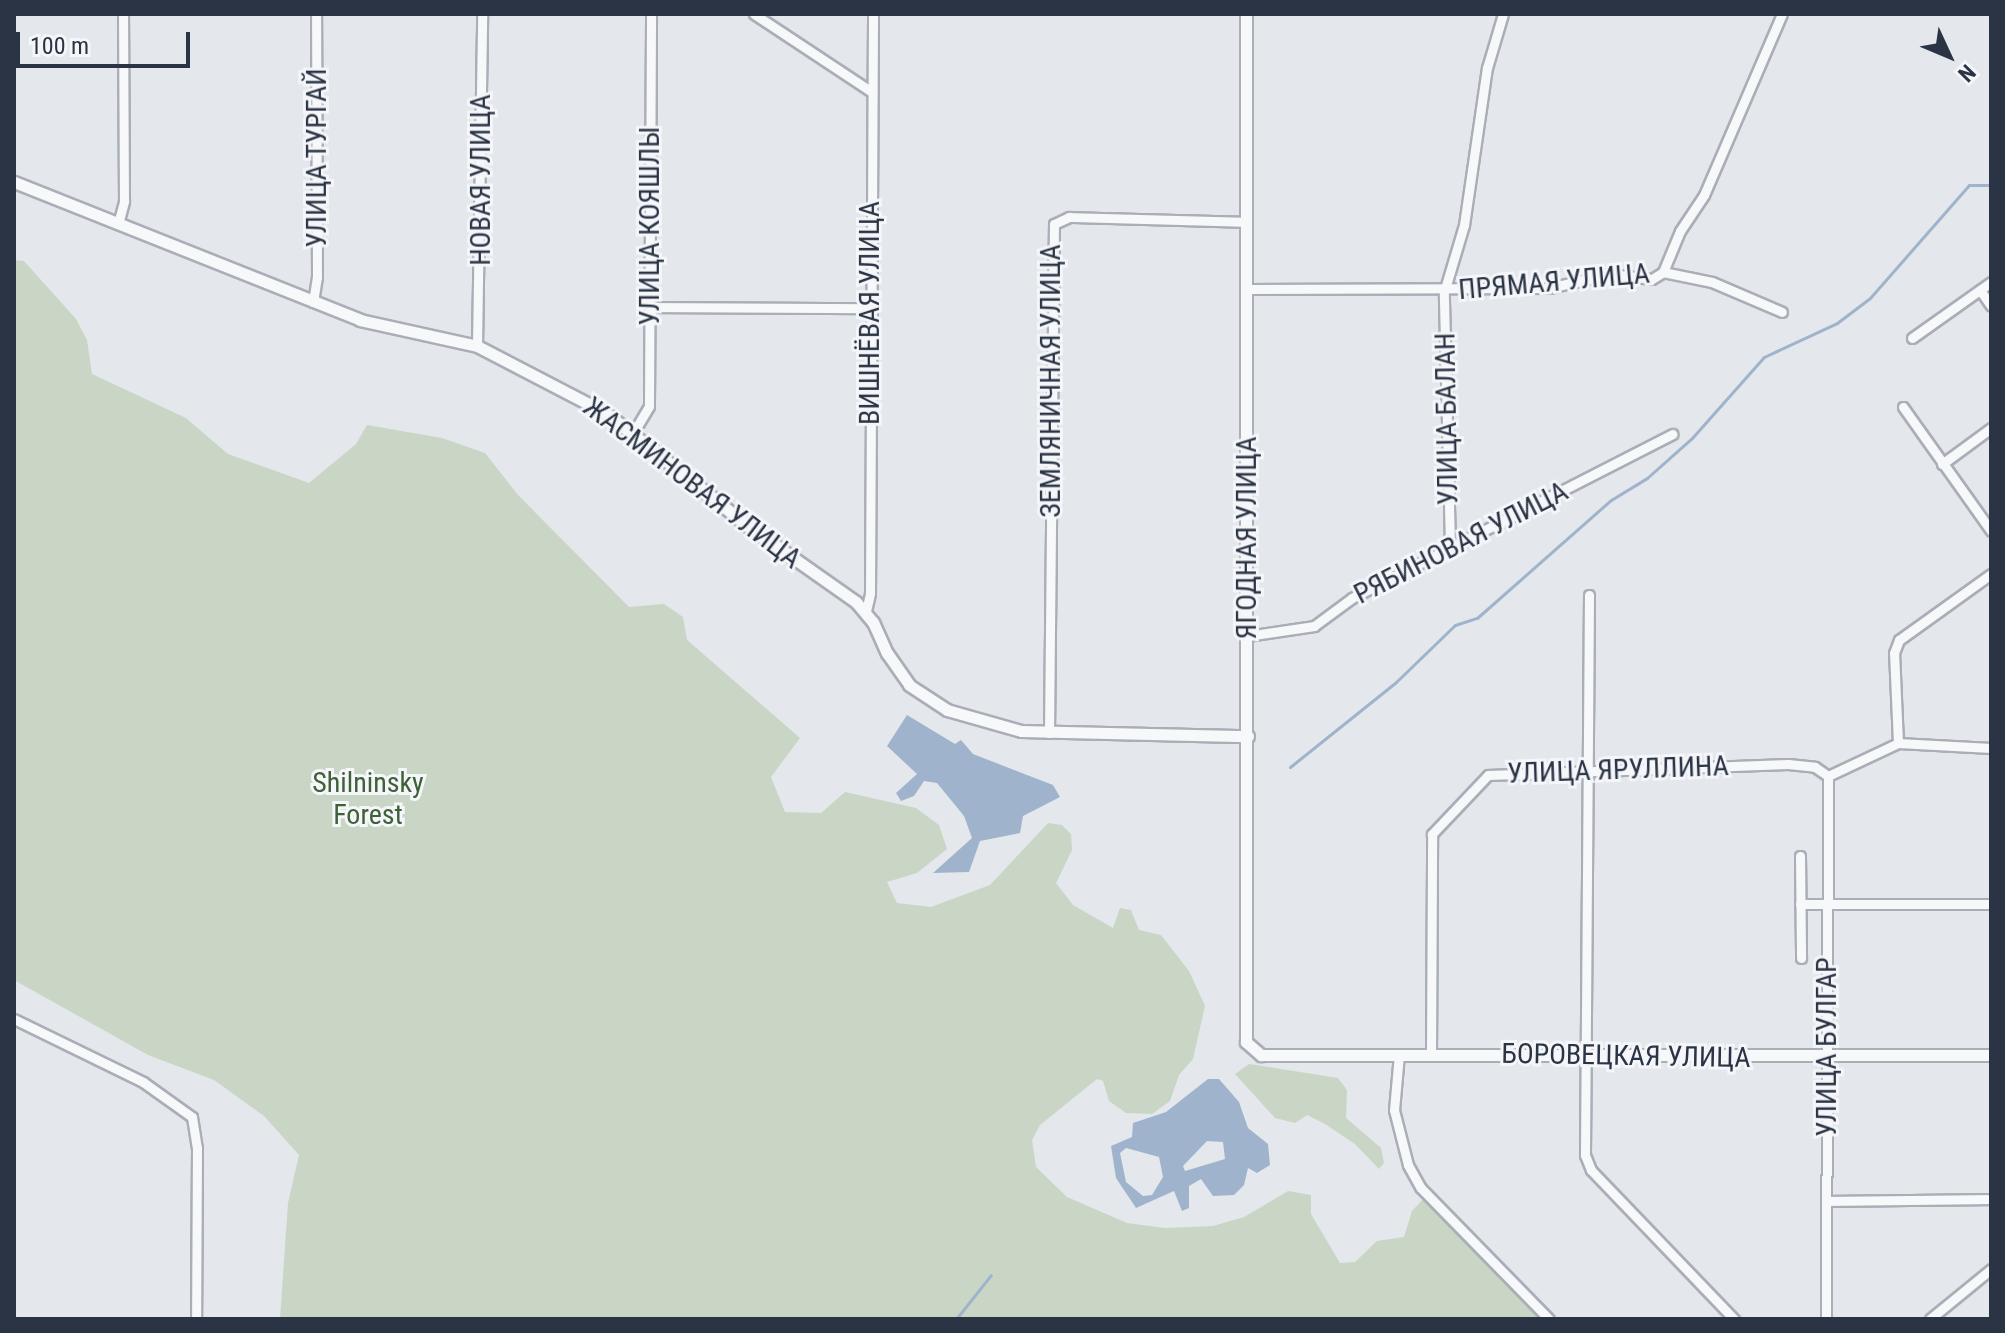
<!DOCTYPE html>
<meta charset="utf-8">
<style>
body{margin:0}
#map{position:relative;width:2005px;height:1333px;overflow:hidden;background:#e4e7ec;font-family:"Roboto Condensed",sans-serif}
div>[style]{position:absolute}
.green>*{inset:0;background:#c9d6c5}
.water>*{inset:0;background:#9fb4cc}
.stream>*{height:3px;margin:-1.5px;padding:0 1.5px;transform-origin:1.5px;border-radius:1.5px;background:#9fb4cc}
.roads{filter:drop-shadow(2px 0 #a9aeb7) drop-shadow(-2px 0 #a9aeb7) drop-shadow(0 2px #a9aeb7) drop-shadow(0 -2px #a9aeb7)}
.minor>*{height:9px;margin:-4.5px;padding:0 4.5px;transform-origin:4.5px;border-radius:4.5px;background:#f7f8fa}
.tertiary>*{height:11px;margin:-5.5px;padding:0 5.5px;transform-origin:5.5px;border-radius:5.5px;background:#f7f8fa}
span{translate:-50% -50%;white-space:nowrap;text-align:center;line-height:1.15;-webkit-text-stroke:6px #f4f6f9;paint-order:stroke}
.street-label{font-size:28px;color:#2b3445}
.park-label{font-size:28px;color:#3f6138}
.frame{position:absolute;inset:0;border:16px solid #2b3445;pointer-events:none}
.north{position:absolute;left:1909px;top:16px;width:80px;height:80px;-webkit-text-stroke:6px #f4f6f9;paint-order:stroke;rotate:134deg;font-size:22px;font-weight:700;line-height:32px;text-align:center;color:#2b3445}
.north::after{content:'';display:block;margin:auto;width:28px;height:36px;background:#2b3445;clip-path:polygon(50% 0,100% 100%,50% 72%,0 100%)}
.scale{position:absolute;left:16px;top:32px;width:174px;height:36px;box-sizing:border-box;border:4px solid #2b3445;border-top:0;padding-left:10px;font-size:24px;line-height:28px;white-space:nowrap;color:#2b3445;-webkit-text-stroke:6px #f4f6f9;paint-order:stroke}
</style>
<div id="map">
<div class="green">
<div style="clip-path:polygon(14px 260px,24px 261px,76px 319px,87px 340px,92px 374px,186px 418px,228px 454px,309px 483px,356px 444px,367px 425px,442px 438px,485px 453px,518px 495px,629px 607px,664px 604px,683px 617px,687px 640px,800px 738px,771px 777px,785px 812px,821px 813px,845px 792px,916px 808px,939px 825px,947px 849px,917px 873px,887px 882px,897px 903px,931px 907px,990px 885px,1048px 823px,1062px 825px,1071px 834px,1072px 850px,1056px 883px,1073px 905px,1113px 928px,1120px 908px,1131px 910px,1139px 930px,1161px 935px,1189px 971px,1205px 1006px,1193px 1059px,1179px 1075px,1170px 1101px,1152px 1114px,1126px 1113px,1109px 1101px,1103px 1081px,1097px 1079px,1040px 1125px,1032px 1140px,1036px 1167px,1067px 1197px,1127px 1223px,1165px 1228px,1213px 1226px,1244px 1217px,1288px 1191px,1311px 1195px,1311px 1214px,1340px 1263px,1355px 1262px,1377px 1241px,1404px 1237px,1412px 1211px,1425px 1197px,1545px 1319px,280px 1319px,288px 1203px,299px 1155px,264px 1116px,214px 1080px,148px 1055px,14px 980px)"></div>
<div style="clip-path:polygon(1249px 1064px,1338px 1078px,1347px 1090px,1346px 1118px,1381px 1148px,1384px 1163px,1379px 1169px,1355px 1144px,1325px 1124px,1307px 1115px,1295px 1123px,1275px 1118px,1235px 1074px)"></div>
</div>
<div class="water">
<div style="clip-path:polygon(907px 715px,955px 744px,961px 740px,973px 754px,1053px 785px,1060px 797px,1023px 816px,1020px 833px,980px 841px,969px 872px,933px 873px,972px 838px,964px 816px,937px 783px,924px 781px,914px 796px,901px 801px,896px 793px,917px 774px,887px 746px)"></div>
<div style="clip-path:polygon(evenodd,1208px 1079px,1219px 1079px,1239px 1102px,1248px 1128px,1268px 1144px,1270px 1165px,1257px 1173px,1248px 1168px,1244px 1185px,1234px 1195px,1213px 1196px,1201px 1179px,1189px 1186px,1189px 1208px,1182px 1211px,1174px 1191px,1136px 1208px,1116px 1178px,1111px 1146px,1132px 1137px,1133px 1123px,1166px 1112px,1208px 1079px,1207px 1141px,1223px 1142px,1225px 1159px,1185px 1171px,1183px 1166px,1207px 1141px,1208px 1079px,1126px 1148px,1159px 1157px,1163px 1177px,1152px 1195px,1143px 1196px,1126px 1182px,1120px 1153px,1126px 1148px)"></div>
</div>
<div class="stream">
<div style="left:1290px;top:767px;width:136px;rotate:-38.7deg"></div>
<div style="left:1396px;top:682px;width:82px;rotate:-44deg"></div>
<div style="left:1455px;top:625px;width:23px;rotate:-18deg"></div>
<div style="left:1477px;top:618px;width:179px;rotate:-41.4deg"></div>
<div style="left:1611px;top:500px;width:42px;rotate:-31.4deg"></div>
<div style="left:1647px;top:478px;width:60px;rotate:-41.6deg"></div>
<div style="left:1692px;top:438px;width:108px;rotate:-48.4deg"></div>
<div style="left:1764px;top:357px;width:81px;rotate:-25deg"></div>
<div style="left:1837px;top:323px;width:41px;rotate:-37.1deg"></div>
<div style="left:1870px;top:298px;width:150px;rotate:-48.8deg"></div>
<div style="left:1969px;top:185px;width:22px"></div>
<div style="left:956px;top:1319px;width:56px;rotate:-51.5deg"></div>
</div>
<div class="roads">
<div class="minor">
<div style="left:754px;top:14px;width:141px;rotate:33.5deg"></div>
<div style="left:118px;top:224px;width:24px;rotate:-75deg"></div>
<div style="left:124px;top:201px;width:187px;rotate:-90.3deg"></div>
<div style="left:1663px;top:272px;width:44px;rotate:-67.5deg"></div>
<div style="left:1680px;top:231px;width:43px;rotate:-56.3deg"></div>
<div style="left:1704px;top:195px;width:197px;rotate:-66.7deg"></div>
<div style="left:1663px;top:272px;width:50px;rotate:11.5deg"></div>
<div style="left:1712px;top:282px;width:76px;rotate:23.2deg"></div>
<div style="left:1247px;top:289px;width:302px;rotate:-0.2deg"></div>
<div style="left:1549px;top:288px;width:62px;rotate:-13.1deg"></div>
<div style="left:1609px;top:274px;width:43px;rotate:6.6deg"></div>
<div style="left:1652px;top:279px;width:13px;rotate:-32deg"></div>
<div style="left:1980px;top:290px;width:19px;rotate:55deg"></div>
<div style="left:313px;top:302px;width:25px;rotate:-81deg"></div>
<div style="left:317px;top:277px;width:263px;rotate:-90.2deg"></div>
<div style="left:649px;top:307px;width:221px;rotate:0.3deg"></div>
<div style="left:1912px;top:338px;width:97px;rotate:-35.3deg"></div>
<div style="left:477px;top:346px;width:332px;rotate:-89.1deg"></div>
<div style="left:1903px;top:407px;width:152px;rotate:54.6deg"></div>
<div style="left:633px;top:433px;width:31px;rotate:-59deg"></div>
<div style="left:649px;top:406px;width:391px;rotate:-89.7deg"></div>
<div style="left:1942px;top:464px;width:61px;rotate:-36.3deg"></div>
<div style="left:1450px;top:546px;width:254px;rotate:-91.4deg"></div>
<div style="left:1444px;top:292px;width:70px;rotate:-73.4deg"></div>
<div style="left:1464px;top:225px;width:159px;rotate:-81.7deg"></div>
<div style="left:1487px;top:68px;width:56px;rotate:-73.5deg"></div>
<div style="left:1589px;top:595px;width:560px;rotate:90.41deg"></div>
<div style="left:1585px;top:1155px;width:16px;rotate:68deg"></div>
<div style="left:1591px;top:1170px;width:207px;rotate:46.2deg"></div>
<div style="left:866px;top:611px;width:18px;rotate:-77deg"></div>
<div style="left:870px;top:593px;width:579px;rotate:-89.7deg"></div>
<div style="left:1247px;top:636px;width:68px;rotate:-8.5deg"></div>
<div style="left:1314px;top:626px;width:47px;rotate:-36.4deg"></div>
<div style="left:1352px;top:598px;width:360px;rotate:-27.1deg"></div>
<div style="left:1049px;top:733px;width:509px;rotate:-89.44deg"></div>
<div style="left:1054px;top:224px;width:17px;rotate:-25deg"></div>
<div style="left:1069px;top:217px;width:178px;rotate:1.6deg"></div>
<div style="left:1898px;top:743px;width:90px;rotate:-92.5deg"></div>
<div style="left:1894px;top:653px;width:14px;rotate:-69deg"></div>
<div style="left:1899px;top:640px;width:113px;rotate:-35.7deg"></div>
<div style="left:1800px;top:856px;width:102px;rotate:89.4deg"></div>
<div style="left:1800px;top:904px;width:191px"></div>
<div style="left:14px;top:1019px;width:144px;rotate:26deg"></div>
<div style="left:143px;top:1082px;width:60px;rotate:35.5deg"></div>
<div style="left:192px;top:1117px;width:31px;rotate:81deg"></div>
<div style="left:197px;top:1148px;width:171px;rotate:90.3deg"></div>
<div style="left:1399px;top:1054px;width:56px;rotate:95.1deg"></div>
<div style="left:1394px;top:1110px;width:57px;rotate:75.7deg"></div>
<div style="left:1408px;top:1165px;width:26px;rotate:61deg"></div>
<div style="left:1421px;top:1188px;width:183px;rotate:45.7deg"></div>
<div style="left:1431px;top:1054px;width:220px;rotate:-89.7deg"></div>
<div style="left:1432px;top:834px;width:81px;rotate:-46.5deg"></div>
<div style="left:1488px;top:775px;width:300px;rotate:-2.1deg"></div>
<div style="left:1788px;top:764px;width:27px;rotate:6deg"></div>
<div style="left:1815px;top:767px;width:16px;rotate:35deg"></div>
<div style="left:1828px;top:776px;width:77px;rotate:-25.2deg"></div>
<div style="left:1898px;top:743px;width:93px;rotate:3.1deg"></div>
<div style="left:1828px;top:1201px;width:163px;rotate:-0.7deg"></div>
<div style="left:1826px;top:1319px;width:543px;rotate:-89.79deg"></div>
<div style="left:1930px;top:1319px;width:79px;rotate:-39.3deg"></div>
</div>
<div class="tertiary">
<div style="left:1246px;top:14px;width:1028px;rotate:90deg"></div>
<div style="left:1246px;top:1042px;width:20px;rotate:41deg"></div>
<div style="left:1261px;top:1055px;width:730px"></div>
<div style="left:14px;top:182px;width:373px;rotate:21.7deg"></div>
<div style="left:360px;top:320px;width:120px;rotate:12.5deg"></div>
<div style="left:477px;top:346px;width:145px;rotate:27.4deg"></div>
<div style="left:606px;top:413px;width:181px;rotate:38.5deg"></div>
<div style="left:748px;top:526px;width:132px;rotate:35.1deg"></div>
<div style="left:856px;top:602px;width:26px;rotate:50deg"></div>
<div style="left:873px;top:622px;width:34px;rotate:66deg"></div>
<div style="left:887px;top:653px;width:39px;rotate:55deg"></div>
<div style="left:909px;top:685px;width:45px;rotate:33.3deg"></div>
<div style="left:947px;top:710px;width:77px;rotate:15.8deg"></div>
<div style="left:1021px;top:731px;width:227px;rotate:1.3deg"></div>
</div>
</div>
<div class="street-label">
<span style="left:317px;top:158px;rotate:-90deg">УЛИЦА ТУРГАЙ</span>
<span style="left:481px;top:180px;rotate:-90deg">НОВАЯ УЛИЦА</span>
<span style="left:650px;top:226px;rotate:-90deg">УЛИЦА КОЯШЛЫ</span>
<span style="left:1554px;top:282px;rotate:-5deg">ПРЯМАЯ УЛИЦА</span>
<span style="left:870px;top:313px;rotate:-90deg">ВИШНЁВАЯ УЛИЦА</span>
<span style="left:1051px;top:381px;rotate:-90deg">ЗЕМЛЯНИЧНАЯ УЛИЦА</span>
<span style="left:1447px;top:419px;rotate:-91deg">УЛИЦА БАЛАН</span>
<span style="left:692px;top:483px;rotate:37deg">ЖАСМИНОВАЯ УЛИЦА</span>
<span style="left:1247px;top:538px;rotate:-90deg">ЯГОДНАЯ УЛИЦА</span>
<span style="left:1461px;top:543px;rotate:-27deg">РЯБИНОВАЯ УЛИЦА</span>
<span style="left:1618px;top:770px;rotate:-2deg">УЛИЦА ЯРУЛЛИНА</span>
<span style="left:1827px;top:1047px;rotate:-90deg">УЛИЦА БУЛГАР</span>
<span style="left:1626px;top:1056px;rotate:1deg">БОРОВЕЦКАЯ УЛИЦА</span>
</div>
<div class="park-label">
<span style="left:368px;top:799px">Shilninsky<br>Forest</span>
</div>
<div class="frame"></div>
<div class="north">N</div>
<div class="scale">100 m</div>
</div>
